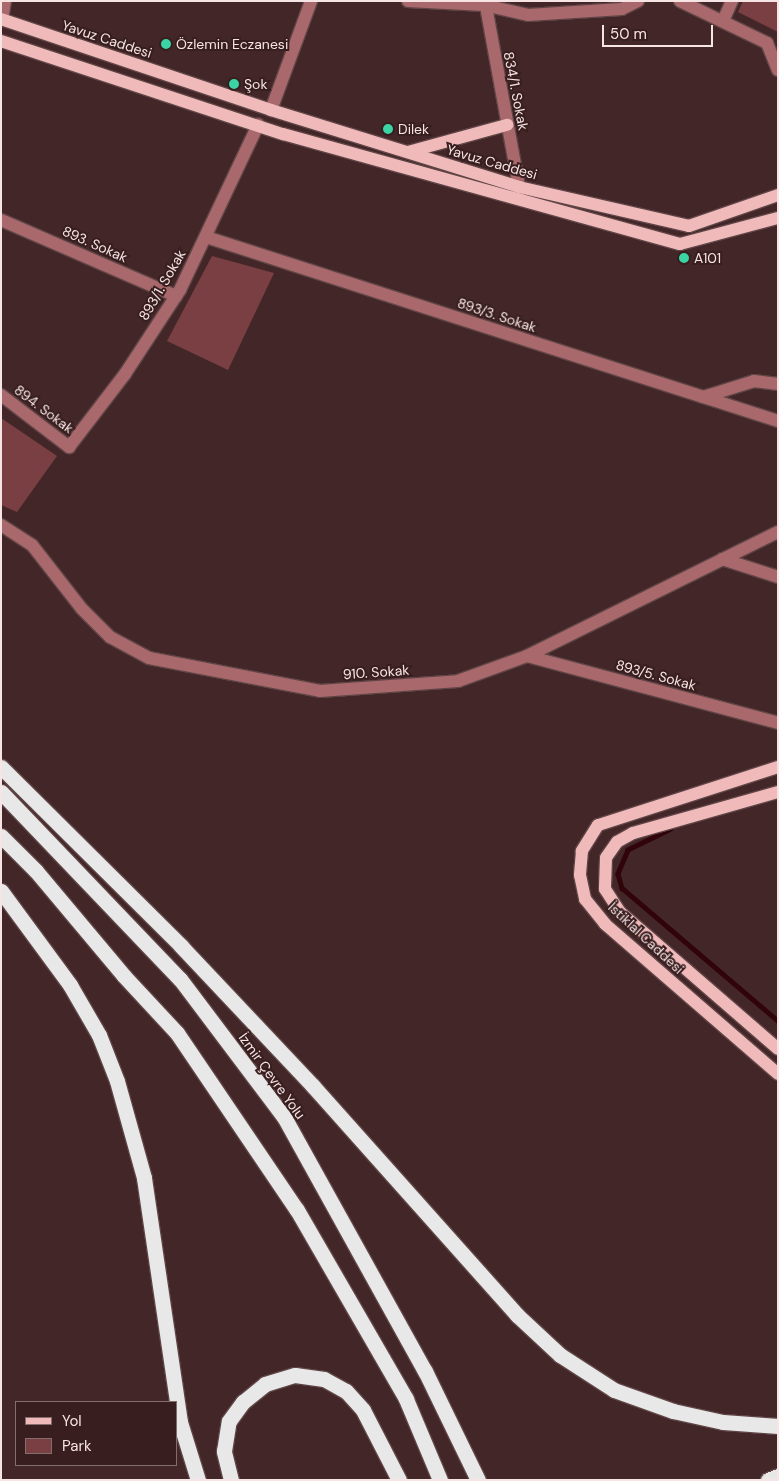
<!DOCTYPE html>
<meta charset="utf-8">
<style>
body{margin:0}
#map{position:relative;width:779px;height:1481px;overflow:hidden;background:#432728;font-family:"DM Sans",sans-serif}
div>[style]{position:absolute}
.green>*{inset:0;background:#7a3f43}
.stream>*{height:4.5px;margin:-2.25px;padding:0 2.25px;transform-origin:2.25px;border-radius:2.25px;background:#31030a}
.roads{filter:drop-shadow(1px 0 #604546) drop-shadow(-1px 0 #604546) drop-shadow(0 1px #604546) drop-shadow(0 -1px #604546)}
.minor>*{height:12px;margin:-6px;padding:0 6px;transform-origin:6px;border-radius:6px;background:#a9686b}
.major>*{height:12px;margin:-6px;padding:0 6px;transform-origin:6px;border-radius:6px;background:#f0babb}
.highway>*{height:15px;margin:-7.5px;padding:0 7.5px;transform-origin:7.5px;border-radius:7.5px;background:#e8e8e8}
.dots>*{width:14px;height:14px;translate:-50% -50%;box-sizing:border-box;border:2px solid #381e1f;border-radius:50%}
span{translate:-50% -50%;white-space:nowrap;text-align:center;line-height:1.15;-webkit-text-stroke:4px #381e1f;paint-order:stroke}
.street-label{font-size:14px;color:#f7e4e4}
.poi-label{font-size:14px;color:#f7e4e4}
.left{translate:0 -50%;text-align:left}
.frame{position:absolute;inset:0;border:2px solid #f7e4e4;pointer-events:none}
.legend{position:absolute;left:15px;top:1401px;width:162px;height:65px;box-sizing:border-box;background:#381e1f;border:1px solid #846d6e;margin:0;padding:6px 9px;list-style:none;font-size:15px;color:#f7e4e4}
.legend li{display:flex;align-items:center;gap:10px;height:25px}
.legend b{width:25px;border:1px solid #846d6e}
.scale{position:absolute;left:602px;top:25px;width:111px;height:22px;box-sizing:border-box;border:2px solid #f7e4e4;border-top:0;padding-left:6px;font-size:15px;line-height:18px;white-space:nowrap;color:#f7e4e4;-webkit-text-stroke:4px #381e1f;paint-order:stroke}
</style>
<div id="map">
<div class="green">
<div style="clip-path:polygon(743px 1px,778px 1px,778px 32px,738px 12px)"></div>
<div style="clip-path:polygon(212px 256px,274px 273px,228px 370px,167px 341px)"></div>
<div style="clip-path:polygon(1px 418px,57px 456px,17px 512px,1px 505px)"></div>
</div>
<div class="stream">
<div style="left:671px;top:829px;width:48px;rotate:154deg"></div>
<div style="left:628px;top:850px;width:26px;rotate:113deg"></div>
<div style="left:618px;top:874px;width:15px;rotate:74deg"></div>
<div style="left:622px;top:888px;width:205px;rotate:40.4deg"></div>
</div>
<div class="roads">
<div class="minor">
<div style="left:408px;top:1px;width:76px;rotate:3deg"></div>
<div style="left:484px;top:5px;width:45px;rotate:12.8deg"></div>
<div style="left:528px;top:15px;width:94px;rotate:-3.7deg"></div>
<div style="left:622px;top:9px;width:18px;rotate:-27deg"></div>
<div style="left:485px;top:1px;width:189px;rotate:79.6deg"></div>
<div style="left:519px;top:187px;width:8px;rotate:97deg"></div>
<div style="left:680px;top:1px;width:97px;rotate:25.8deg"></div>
<div style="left:2px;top:20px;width:19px;rotate:-81deg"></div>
<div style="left:723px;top:21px;width:22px;rotate:-66deg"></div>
<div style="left:767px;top:43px;width:29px;rotate:68deg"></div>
<div style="left:271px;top:110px;width:116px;rotate:-69.8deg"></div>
<div style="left:1px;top:220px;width:191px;rotate:23.5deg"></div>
<div style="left:206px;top:237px;width:601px;rotate:17.83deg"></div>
<div style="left:1px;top:395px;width:86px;rotate:37.4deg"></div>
<div style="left:69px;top:447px;width:92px;rotate:-52.5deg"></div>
<div style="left:125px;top:374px;width:100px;rotate:-56.8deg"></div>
<div style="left:180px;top:290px;width:183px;rotate:-64.7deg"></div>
<div style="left:703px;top:397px;width:53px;rotate:-17.4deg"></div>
<div style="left:754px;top:381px;width:24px;rotate:7deg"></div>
<div style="left:1px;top:525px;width:37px;rotate:33deg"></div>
<div style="left:32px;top:545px;width:81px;rotate:52deg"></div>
<div style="left:82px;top:609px;width:40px;rotate:45deg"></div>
<div style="left:110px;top:637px;width:44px;rotate:28.3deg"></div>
<div style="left:149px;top:658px;width:174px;rotate:10.9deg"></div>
<div style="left:320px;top:691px;width:138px;rotate:-4.1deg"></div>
<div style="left:458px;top:681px;width:73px;rotate:-19.9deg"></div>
<div style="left:527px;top:656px;width:280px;rotate:-26.3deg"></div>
<div style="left:722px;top:559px;width:59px;rotate:17.8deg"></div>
<div style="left:527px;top:656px;width:260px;rotate:14.9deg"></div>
</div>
<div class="major">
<div style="left:1px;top:19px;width:285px;rotate:18.6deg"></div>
<div style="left:271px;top:110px;width:260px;rotate:17.2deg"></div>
<div style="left:519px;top:187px;width:174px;rotate:12.9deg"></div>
<div style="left:689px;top:226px;width:94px;rotate:-19.2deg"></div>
<div style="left:1px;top:41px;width:297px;rotate:18.3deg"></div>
<div style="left:283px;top:134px;width:412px;rotate:15.5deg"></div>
<div style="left:680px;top:244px;width:101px;rotate:-14.9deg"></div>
<div style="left:408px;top:152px;width:103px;rotate:-15.3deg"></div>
<div style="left:778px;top:767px;width:189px;rotate:162.1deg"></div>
<div style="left:598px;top:825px;width:31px;rotate:122deg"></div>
<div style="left:582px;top:851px;width:24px;rotate:95deg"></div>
<div style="left:580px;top:875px;width:25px;rotate:78deg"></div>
<div style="left:585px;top:899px;width:32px;rotate:51deg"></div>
<div style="left:605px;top:924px;width:229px;rotate:40.9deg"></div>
<div style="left:778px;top:792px;width:151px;rotate:164.2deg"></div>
<div style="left:633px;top:833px;width:18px;rotate:151deg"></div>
<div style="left:617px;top:842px;width:19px;rotate:125deg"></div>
<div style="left:606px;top:858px;width:31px;rotate:92deg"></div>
<div style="left:605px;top:889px;width:27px;rotate:57deg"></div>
<div style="left:620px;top:912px;width:209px;rotate:40.9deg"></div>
</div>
<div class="highway">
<div style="left:1px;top:767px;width:254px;rotate:44.8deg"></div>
<div style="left:181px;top:946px;width:192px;rotate:46.7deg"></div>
<div style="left:313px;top:1086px;width:307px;rotate:48.3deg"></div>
<div style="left:517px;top:1315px;width:59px;rotate:42.9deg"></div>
<div style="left:560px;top:1355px;width:64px;rotate:32.9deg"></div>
<div style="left:614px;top:1390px;width:63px;rotate:19.6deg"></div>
<div style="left:673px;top:1411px;width:51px;rotate:12.4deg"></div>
<div style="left:723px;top:1422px;width:55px;rotate:4.2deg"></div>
<div style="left:1px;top:792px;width:259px;rotate:46.3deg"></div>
<div style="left:180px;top:979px;width:173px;rotate:53deg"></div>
<div style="left:284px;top:1117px;width:291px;rotate:61deg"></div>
<div style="left:425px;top:1371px;width:121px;rotate:64.1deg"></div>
<div style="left:1px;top:836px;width:49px;rotate:45deg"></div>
<div style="left:36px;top:871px;width:137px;rotate:50deg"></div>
<div style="left:124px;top:976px;width:78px;rotate:47.1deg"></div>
<div style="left:177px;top:1033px;width:214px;rotate:55.9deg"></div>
<div style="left:297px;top:1210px;width:218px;rotate:60deg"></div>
<div style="left:406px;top:1399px;width:88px;rotate:67.2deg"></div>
<div style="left:1px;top:891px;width:117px;rotate:53.7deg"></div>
<div style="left:70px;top:985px;width:58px;rotate:59.9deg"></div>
<div style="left:99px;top:1035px;width:49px;rotate:68.6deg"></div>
<div style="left:117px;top:1081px;width:101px;rotate:74.4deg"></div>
<div style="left:144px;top:1178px;width:247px;rotate:81.6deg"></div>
<div style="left:180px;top:1422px;width:61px;rotate:72.8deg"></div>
<div style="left:231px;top:1480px;width:30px;rotate:-104deg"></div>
<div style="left:224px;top:1451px;width:30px;rotate:-81deg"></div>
<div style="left:229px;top:1421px;width:24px;rotate:-54deg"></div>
<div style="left:243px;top:1402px;width:28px;rotate:-39deg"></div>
<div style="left:265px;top:1384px;width:31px;rotate:-17deg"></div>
<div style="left:295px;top:1375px;width:29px;rotate:8deg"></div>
<div style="left:324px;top:1379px;width:25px;rotate:29deg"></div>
<div style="left:346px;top:1391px;width:25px;rotate:48deg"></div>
<div style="left:363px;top:1410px;width:79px;rotate:62.8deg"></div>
<div style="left:768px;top:1480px;width:11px;rotate:-22deg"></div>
</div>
</div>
<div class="dots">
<div style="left:166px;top:44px;background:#3bd4a4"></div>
<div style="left:234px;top:84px;background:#3bd4a4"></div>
<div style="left:388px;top:129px;background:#3bd4a4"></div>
<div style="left:684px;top:258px;background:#3bd4a4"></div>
</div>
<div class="street-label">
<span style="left:107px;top:39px;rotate:18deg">Yavuz Caddesi</span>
<span style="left:516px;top:91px;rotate:79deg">834/1. Sokak</span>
<span style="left:492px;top:162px;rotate:16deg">Yavuz Caddesi</span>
<span style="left:95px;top:244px;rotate:24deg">893. Sokak</span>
<span style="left:162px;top:285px;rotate:-60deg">893/1. Sokak</span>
<span style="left:497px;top:315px;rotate:18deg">893/3. Sokak</span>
<span style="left:44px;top:409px;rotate:37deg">894. Sokak</span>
<span style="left:376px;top:672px;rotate:-4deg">910. Sokak</span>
<span style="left:656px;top:675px;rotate:15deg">893/5. Sokak</span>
<span style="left:646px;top:938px;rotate:43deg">İstiklal Caddesi</span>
<span style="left:272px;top:1076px;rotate:54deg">İzmir Çevre Yolu</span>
</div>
<div class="poi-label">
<span class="left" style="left:176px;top:44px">Özlemin Eczanesi</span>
<span class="left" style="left:244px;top:84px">Şok</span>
<span class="left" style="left:398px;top:129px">Dilek</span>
<span class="left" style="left:694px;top:258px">A101</span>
</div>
<div class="frame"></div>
<ul class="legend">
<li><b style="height:6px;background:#f0babb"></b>Yol</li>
<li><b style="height:14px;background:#7a3f43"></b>Park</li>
</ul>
<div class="scale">50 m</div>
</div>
